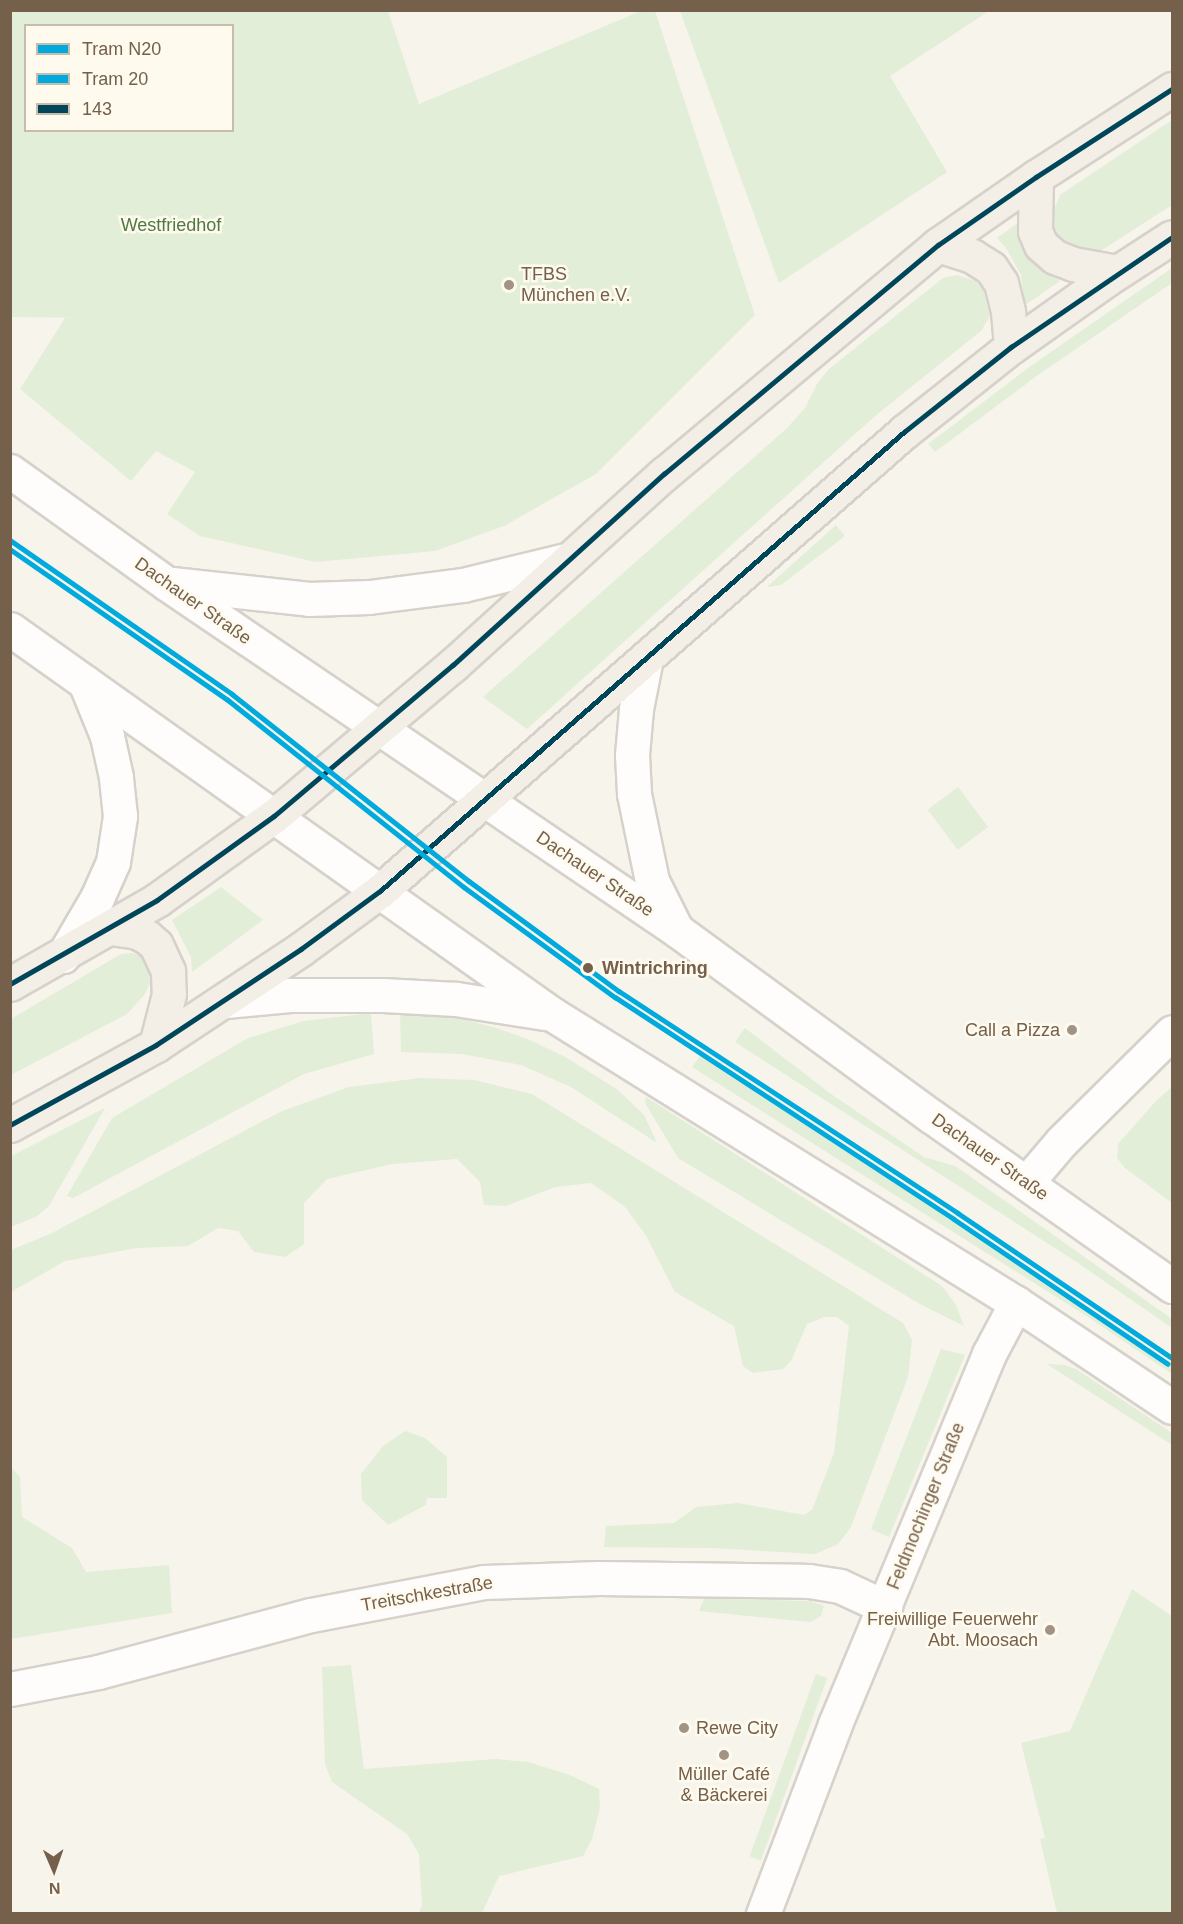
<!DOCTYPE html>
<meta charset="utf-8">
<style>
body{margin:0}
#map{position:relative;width:1183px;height:1924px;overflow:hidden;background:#f7f4ec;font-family:Arial,sans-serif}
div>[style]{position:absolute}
.green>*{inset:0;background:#e2eed7;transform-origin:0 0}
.roads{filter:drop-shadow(2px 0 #d6d1ca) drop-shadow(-2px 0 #d6d1ca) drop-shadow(0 2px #d6d1ca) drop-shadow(0 -2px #d6d1ca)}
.minor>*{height:33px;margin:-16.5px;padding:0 16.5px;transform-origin:16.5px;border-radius:16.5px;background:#fefdfc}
.tertiary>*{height:33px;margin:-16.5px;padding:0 16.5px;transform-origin:16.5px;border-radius:16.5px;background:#fefdfc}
.secondary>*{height:33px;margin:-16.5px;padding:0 16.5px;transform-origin:16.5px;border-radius:16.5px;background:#fefdfc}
.primary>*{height:33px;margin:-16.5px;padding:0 16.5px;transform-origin:16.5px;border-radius:16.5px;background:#f3efe6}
.bus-1>*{height:4.5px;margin:-2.25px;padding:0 2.25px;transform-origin:2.25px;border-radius:2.25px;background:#00465a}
.tram-1>*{height:4.5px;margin:-2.25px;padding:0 2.25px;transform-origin:2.25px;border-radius:2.25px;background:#00aadc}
.tram-2>*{height:4.5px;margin:-2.25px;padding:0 2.25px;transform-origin:2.25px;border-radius:2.25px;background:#00aadc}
.dots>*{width:16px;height:16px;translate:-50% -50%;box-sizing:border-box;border:3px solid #fffaee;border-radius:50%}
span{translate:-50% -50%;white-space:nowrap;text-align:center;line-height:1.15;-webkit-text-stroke:5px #fffaee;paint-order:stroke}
.park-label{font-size:18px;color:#4d7b43}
.poi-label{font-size:18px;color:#75604c}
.left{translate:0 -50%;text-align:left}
.right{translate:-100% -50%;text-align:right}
.street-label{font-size:18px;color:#75604c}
.stop-label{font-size:18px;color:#75604c;font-weight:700}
.frame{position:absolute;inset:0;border:12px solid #75604c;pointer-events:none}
.legend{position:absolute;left:24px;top:24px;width:210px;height:108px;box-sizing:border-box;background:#fffaee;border:2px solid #c8bcad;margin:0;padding:8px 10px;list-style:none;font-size:18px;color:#75604c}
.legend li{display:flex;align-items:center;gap:12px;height:30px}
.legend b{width:30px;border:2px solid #c8bcad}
.north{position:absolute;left:24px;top:1840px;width:60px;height:60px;-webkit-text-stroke:4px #fffaee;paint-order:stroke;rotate:178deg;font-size:16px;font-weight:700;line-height:24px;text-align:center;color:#75604c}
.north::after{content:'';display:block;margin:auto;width:21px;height:27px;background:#75604c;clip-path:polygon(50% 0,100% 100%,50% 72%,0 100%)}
</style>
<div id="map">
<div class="green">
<div style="clip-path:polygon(evenodd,10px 11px,388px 11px,419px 104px,641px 11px,655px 11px,755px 315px,596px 474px,504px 526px,435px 551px,316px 562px,200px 536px,167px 514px,195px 472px,156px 451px,131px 481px,20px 389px,65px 318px,86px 318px,11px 317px,10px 11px,26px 26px,232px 26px,232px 130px,26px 130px,26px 26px)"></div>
<div style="clip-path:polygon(680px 11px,989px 11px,890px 76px,947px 172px,779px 283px)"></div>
<div style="clip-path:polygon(1172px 120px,1172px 205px,1102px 250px,1078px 253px,1058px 239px,1051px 217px,1060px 195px)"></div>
<div style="clip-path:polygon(1019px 222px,1021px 240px,1028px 256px,1041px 270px,1060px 281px,1024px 306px,1021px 275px,1006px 248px,997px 238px)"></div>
<div style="clip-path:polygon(1172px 268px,1172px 283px,1038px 375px,935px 452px,928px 444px,1032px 365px)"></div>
<div style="clip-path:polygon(957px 275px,975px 281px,983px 289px,990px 316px,981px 331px,875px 416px,527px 729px,483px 697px,786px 429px,805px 408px,817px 384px,829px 369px,943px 278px)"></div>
<div style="clip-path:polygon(836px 525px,845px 536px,781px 585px,767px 587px)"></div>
<div style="left:958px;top:787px;width:50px;height:38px;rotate:53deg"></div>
<div style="clip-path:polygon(221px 887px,263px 920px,192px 972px,191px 957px,172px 920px)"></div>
<div style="clip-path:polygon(132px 953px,143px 956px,149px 965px,150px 983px,145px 994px,127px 1014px,11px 1075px,11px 1019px,121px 954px)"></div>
<div style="clip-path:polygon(400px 1011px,463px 1019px,496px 1028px,528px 1039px,567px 1058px,618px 1090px,644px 1115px,657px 1143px,571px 1087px,521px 1065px,462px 1054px,401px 1052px)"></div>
<div style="clip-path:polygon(371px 1013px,374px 1054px,304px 1074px,73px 1198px,67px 1196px,112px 1118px,248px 1038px,304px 1021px)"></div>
<div style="clip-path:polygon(745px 1028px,831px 1094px,924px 1157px,955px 1166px,1028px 1217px,1172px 1319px,1172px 1328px,1078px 1263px,735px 1042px)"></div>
<div style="clip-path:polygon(702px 1053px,1172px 1364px,1172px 1374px,1088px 1317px,692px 1067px)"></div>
<div style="clip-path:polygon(420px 1078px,474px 1080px,532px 1094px,903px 1323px,912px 1340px,908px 1377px,851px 1527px,838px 1544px,815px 1554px,711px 1548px,604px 1547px,606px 1526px,674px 1523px,696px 1507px,738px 1503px,804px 1515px,812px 1510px,834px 1453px,849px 1326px,837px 1317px,824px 1317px,807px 1324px,791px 1361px,783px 1369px,753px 1373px,743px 1366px,734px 1326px,675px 1292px,645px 1234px,625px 1207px,591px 1183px,555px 1187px,506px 1206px,484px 1205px,480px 1182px,457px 1159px,392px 1164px,327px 1179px,304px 1203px,304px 1244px,285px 1257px,254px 1252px,238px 1231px,218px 1228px,188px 1246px,137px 1248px,65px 1261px,11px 1292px,11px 1250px,50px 1234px,282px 1111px,349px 1087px)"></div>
<div style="clip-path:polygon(1172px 1087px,1172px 1203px,1125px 1168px,1117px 1158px,1118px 1144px,1156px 1101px)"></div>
<div style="clip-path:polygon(646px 1097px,942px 1286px,956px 1305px,964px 1326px,918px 1303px,678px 1158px,645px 1103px)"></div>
<div style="clip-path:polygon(105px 1108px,49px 1206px,37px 1216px,11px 1227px,11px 1156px)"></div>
<div style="clip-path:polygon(941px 1349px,965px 1355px,889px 1537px,871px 1529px)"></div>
<div style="clip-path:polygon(1047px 1364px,1064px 1365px,1076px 1369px,1172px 1433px,1172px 1445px)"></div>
<div style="clip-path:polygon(405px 1431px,425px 1438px,447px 1457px,447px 1498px,427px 1498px,426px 1505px,388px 1525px,362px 1500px,361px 1474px,383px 1446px)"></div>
<div style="clip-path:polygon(10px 1466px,20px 1477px,22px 1517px,72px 1548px,86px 1572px,169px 1565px,172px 1613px,11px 1639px)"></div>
<div style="clip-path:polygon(1132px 1589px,1172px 1616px,1172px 1913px,1057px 1913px,1040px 1839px,1045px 1838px,1021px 1743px,1070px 1731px)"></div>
<div style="clip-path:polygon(704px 1598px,810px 1601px,824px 1606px,821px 1616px,810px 1622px,699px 1611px)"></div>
<div style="clip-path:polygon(351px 1665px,364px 1769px,495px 1759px,528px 1762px,570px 1775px,599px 1789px,600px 1808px,592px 1839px,583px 1856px,499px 1876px,482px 1913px,419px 1913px,422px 1905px,419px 1854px,407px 1834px,332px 1782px,325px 1764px,322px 1667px)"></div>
<div style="left:816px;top:1674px;width:12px;height:194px;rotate:20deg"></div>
</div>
<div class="roads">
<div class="minor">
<div style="left:1027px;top:1182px;width:52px;rotate:-49.6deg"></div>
<div style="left:1061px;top:1142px;width:156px;rotate:-44.7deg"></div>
<div style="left:10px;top:1689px;width:90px;rotate:-10.9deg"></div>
<div style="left:98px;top:1672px;width:220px;rotate:-15deg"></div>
<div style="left:311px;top:1615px;width:176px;rotate:-10.8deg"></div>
<div style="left:484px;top:1582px;width:115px;rotate:-2deg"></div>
<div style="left:599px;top:1578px;width:210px;rotate:0.8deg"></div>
<div style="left:809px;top:1581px;width:31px;rotate:9deg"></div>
<div style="left:840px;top:1586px;width:50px;rotate:25deg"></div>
</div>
<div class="tertiary">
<div style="left:763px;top:1914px;width:203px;rotate:-69.2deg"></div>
<div style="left:835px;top:1724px;width:401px;rotate:-67.4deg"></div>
<div style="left:989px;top:1354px;width:58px;rotate:-62.1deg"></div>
</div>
<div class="secondary">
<div style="left:10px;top:471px;width:192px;rotate:35.7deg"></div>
<div style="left:166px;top:583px;width:619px;rotate:34.2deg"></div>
<div style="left:678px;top:931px;width:313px;rotate:36.2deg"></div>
<div style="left:931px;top:1116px;width:295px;rotate:35.2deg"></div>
<div style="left:172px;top:584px;width:138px;rotate:6.2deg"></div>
<div style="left:309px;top:599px;width:60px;rotate:-1.9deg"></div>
<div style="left:369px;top:597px;width:95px;rotate:-7.3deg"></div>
<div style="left:463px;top:585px;width:110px;rotate:-13.7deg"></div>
<div style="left:10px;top:629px;width:665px;rotate:35.39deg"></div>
<div style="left:552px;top:1014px;width:547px;rotate:31.92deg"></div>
<div style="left:1016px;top:1303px;width:187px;rotate:33.7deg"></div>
<div style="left:646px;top:658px;width:52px;rotate:101.1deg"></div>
<div style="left:636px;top:709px;width:46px;rotate:95deg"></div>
<div style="left:632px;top:755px;width:39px;rotate:87deg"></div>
<div style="left:634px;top:794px;width:89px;rotate:78.3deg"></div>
<div style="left:652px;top:881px;width:51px;rotate:63.4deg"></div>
<div style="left:63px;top:956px;width:67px;rotate:-59.6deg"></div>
<div style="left:97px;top:898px;width:39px;rotate:-66deg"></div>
<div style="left:113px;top:862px;width:47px;rotate:-81.3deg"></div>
<div style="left:120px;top:816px;width:39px;rotate:-96deg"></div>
<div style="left:116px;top:777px;width:42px;rotate:-102.4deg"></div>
<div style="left:107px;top:736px;width:58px;rotate:-112.2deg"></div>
<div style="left:226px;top:1001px;width:64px;rotate:-5.4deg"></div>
<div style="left:290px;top:995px;width:93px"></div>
<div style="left:383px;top:995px;width:73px;rotate:3.1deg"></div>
<div style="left:456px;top:999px;width:89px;rotate:9deg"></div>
</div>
<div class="primary">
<div style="left:1036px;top:177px;width:54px;rotate:91.1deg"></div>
<div style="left:1035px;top:231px;width:15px;rotate:67deg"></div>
<div style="left:1041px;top:245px;width:18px;rotate:41deg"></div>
<div style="left:1055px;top:257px;width:19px;rotate:21deg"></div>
<div style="left:1073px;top:264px;width:45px;rotate:10.3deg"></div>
<div style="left:938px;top:245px;width:36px;rotate:18deg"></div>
<div style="left:972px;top:256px;width:22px;rotate:32deg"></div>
<div style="left:991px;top:268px;width:18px;rotate:56deg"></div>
<div style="left:1001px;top:283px;width:30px;rotate:76deg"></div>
<div style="left:1008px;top:312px;width:35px;rotate:85deg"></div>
<div style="left:110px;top:928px;width:27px;rotate:8deg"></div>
<div style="left:137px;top:932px;width:11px;rotate:27deg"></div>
<div style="left:147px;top:937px;width:12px;rotate:42deg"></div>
<div style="left:156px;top:945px;width:29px;rotate:65deg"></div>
<div style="left:168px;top:971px;width:23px;rotate:88deg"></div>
<div style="left:169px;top:994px;width:53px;rotate:104.3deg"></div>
<div style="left:10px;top:984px;width:169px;rotate:-29.7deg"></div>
<div style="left:157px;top:900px;width:144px;rotate:-35.7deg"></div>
<div style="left:274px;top:816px;width:234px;rotate:-40.2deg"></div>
<div style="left:453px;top:665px;width:285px;rotate:-42.2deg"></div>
<div style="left:664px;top:474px;width:357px;rotate:-39.9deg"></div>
<div style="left:938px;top:245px;width:119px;rotate:-34.8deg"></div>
<div style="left:1036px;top:177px;width:162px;rotate:-32.9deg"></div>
<div style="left:10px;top:1125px;width:166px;rotate:-28.7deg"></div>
<div style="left:156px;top:1045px;width:174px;rotate:-33.5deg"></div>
<div style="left:301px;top:949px;width:98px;rotate:-36.3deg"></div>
<div style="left:380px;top:891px;width:697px;rotate:-41.22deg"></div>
<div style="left:904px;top:432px;width:137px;rotate:-38.5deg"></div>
<div style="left:1011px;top:347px;width:118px;rotate:-35.3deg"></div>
<div style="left:1107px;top:279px;width:77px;rotate:-32.9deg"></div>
</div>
</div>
<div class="bus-1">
<div style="left:10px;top:984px;width:169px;rotate:-29.7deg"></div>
<div style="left:157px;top:900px;width:144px;rotate:-35.7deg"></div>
<div style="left:274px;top:816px;width:234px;rotate:-40.2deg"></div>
<div style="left:453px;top:665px;width:285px;rotate:-42.2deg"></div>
<div style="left:664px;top:474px;width:357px;rotate:-39.9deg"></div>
<div style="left:938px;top:245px;width:119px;rotate:-34.8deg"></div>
<div style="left:1036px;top:177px;width:162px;rotate:-32.9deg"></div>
<div style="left:10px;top:1125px;width:166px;rotate:-28.7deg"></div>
<div style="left:156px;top:1045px;width:174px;rotate:-33.5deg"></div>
<div style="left:301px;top:949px;width:98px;rotate:-36.3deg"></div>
<div style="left:380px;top:891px;width:697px;rotate:-41.22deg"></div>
<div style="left:904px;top:432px;width:137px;rotate:-38.5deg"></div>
<div style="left:1011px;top:347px;width:195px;rotate:-34.3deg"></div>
</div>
<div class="tram-1">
<div style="left:10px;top:540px;width:270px;rotate:34.7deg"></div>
<div style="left:232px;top:694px;width:302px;rotate:38.3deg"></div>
<div style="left:469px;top:881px;width:186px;rotate:36.3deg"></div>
<div style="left:619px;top:991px;width:405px;rotate:33.2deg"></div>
<div style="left:958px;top:1213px;width:258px;rotate:34.1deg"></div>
</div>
<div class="tram-2">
<div style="left:10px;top:549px;width:265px;rotate:34.7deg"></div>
<div style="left:228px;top:700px;width:301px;rotate:38.4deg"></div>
<div style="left:464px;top:887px;width:187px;rotate:36.1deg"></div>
<div style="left:615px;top:997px;width:405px;rotate:33.2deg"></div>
<div style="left:954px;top:1219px;width:258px;rotate:34.1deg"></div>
</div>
<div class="dots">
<div style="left:509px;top:285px;background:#a29484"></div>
<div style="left:588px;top:968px;background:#75604c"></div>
<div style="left:1072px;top:1030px;background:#a29484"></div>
<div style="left:1050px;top:1630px;background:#a29484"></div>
<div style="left:684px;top:1728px;background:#a29484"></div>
<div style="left:724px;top:1755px;background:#a29484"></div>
</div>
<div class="park-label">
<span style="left:171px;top:225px">Westfriedhof</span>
</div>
<div class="poi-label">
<span class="left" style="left:521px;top:285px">TFBS<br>München e.V.</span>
<span class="right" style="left:1060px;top:1030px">Call a Pizza</span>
<span class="right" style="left:1038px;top:1630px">Freiwillige Feuerwehr<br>Abt. Moosach</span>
<span class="left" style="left:696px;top:1728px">Rewe City</span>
<span style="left:724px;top:1785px">Müller Café<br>&amp; Bäckerei</span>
</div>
<div class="street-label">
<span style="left:193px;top:601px;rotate:35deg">Dachauer Straße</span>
<span style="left:595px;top:874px;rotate:34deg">Dachauer Straße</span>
<span style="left:990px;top:1157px;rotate:35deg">Dachauer Straße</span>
<span style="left:926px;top:1506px;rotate:-68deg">Feldmochinger Straße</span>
<span style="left:427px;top:1594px;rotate:-10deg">Treitschkestraße</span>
</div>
<div class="stop-label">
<span class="left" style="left:602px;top:968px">Wintrichring</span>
</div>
<div class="frame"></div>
<ul class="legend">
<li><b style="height:8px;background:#00aadc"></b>Tram N20</li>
<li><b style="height:8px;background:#00aadc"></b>Tram 20</li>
<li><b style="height:8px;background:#00465a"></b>143</li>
</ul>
<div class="north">N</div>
</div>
